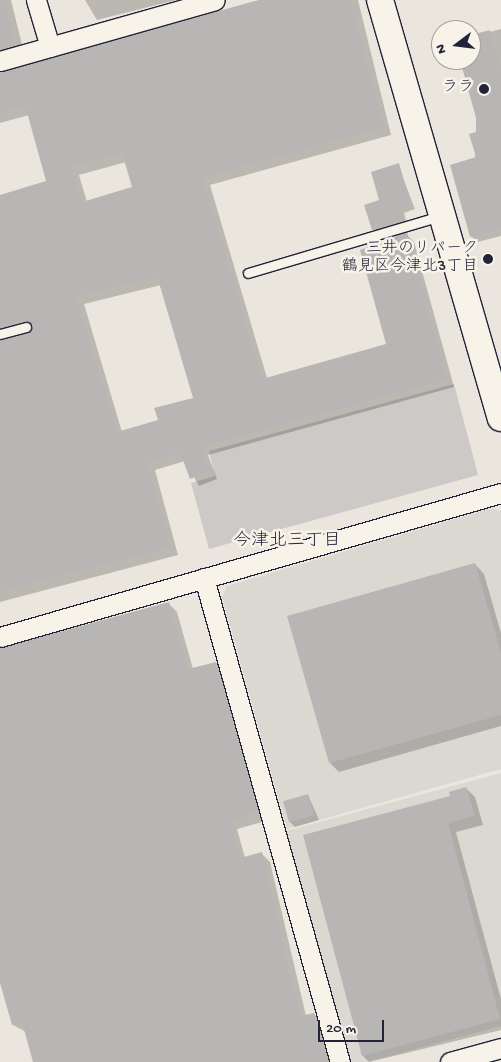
<!DOCTYPE html>
<meta charset="utf-8">
<style>
body{margin:0}
#map{position:relative;width:501px;height:1062px;overflow:hidden;background:#eae6de;font-family:"Gochi Hand","Klee One",sans-serif}
div>[style]{position:absolute}
.built>*{inset:0;background:#dbd8d2}
.green>*{inset:0;background:#cdc9c6}
.shadow>*{inset:0;background:#0003}
.building>*{inset:0;background:#b8b6b5;transform-origin:0 0}
.roads{filter:drop-shadow(1px 0 #22223b) drop-shadow(-1px 0 #22223b) drop-shadow(0 1px #22223b) drop-shadow(0 -1px #22223b)}
.lane>*{height:9px;margin:-4.5px;padding:0 4.5px;transform-origin:4.5px;border-radius:4.5px;background:#f7f3e8}
.street>*{height:19px;margin:-9.5px;padding:0 9.5px;transform-origin:9.5px;border-radius:9.5px;background:#f7f3e8}
.secondary>*{height:26px;margin:-13px;padding:0 13px;transform-origin:13px;border-radius:13px;background:#f7f3e8}
.dots>*{width:14px;height:14px;translate:-50% -50%;box-sizing:border-box;border:2px solid #f7f3e8;border-radius:50%}
span{translate:-50% -50%;white-space:nowrap;text-align:center;line-height:1.15;-webkit-text-stroke:5px #f7f3e8;paint-order:stroke}
.poi-label{font-size:16px;color:#22223b}
.right{translate:-100% -50%;text-align:right}
.neighbourhood-label{font-size:18px;color:#22223b}
.north{position:absolute;left:431px;top:20px;width:50px;height:50px;box-sizing:border-box;background:#f7f3e8;border:1px solid #a29fa3;border-radius:50%;rotate:255deg;font-size:14px;font-weight:700;line-height:20px;text-align:center;color:#22223b}
.north::after{content:'';display:block;margin:auto;width:18px;height:22px;background:#22223b;clip-path:polygon(50% 0,100% 100%,50% 72%,0 100%)}
.scale{position:absolute;left:318px;top:1020px;width:66px;height:22px;box-sizing:border-box;border:2px solid #22223b;border-top:0;padding-left:6px;font-size:15px;line-height:18px;white-space:nowrap;color:#22223b;-webkit-text-stroke:4px #f7f3e8;paint-order:stroke}
</style>
<div id="map">
<div class="built">
<div style="clip-path:polygon(492px 508px,501px 511px,501px 769px,287px 829px,222px 597px,227px 586px)"></div>
<div style="clip-path:polygon(501px 773px,501px 1026px,367px 1062px,349px 1062px,286px 831px)"></div>
</div>
<div class="green">
<div style="clip-path:polygon(454px 384px,478px 475px,209px 549px,191px 483px,215px 476px,209px 451px)"></div>
</div>
<div class="shadow">
<div style="clip-path:polygon(0 0,11px 0,24px 53px,0 62px)"></div>
<div style="clip-path:polygon(85px 0,176px 0,97px 20px)"></div>
<div style="clip-path:polygon(evenodd,260px 0,358px 0,391px 135px,210px 185px,267px 378px,387px 345px,406px 234px,414px 242px,454px 387px,208px 455px,217px 479px,199px 486px,185px 461px,155px 470px,178px 555px,0 602px,0 196px,48px 181px,29px 115px,0 123px,0 73px,260px 0,126px 162px,133px 188px,87px 202px,79px 175px,126px 162px,260px 0,161px 285px,194px 398px,159px 421px,122px 432px,84px 304px,161px 285px,260px 0,32px 329px,3px 341px,6px 336px,32px 329px)"></div>
<div style="clip-path:polygon(501px 29px,501px 236px,477px 242px,471px 236px,477px 117px,461px 60px,471px 60px,471px 37px)"></div>
<div style="clip-path:polygon(398px 165px,415px 209px,404px 213px,407px 225px,377px 234px,373px 229px)"></div>
<div style="clip-path:polygon(475px 564px,484px 574px,501px 633px,501px 726px,339px 772px,330px 763px)"></div>
<div style="clip-path:polygon(168px 603px,177px 612px,193px 669px,216px 663px,224px 672px,266px 821px,237px 829px,245px 858px,262px 854px,270px 862px,306px 1016px,314px 1014px,322px 1023px,333px 1062px,34px 1062px,26px 1032px,13px 1025px,0 980px,0 650px)"></div>
<div style="clip-path:polygon(466px 788px,475px 797px,483px 825px,456px 832px,501px 999px,501px 1030px,369px 1062px,363px 1056px,451px 796px)"></div>
<div style="clip-path:polygon(308px 795px,319px 820px,295px 827px,290px 822px)"></div>
</div>
<div class="building">
<div style="clip-path:polygon(evenodd,259px 0,350px 0,384px 127px,203px 177px,262px 379px,386px 344px,360px 250px,407px 232px,447px 379px,201px 447px,210px 471px,190px 479px,180px 452px,147px 461px,171px 547px,0 591px,0 340px,32px 328px,27px 321px,0 328px,0 195px,46px 181px,25px 105px,0 113px,0 72px,259px 0,122px 153px,132px 187px,82px 202px,72px 166px,122px 153px,259px 0,157px 276px,193px 398px,154px 408px,158px 420px,117px 432px,76px 296px,157px 276px)"></div>
<div style="clip-path:polygon(0 6px,5px 6px,16px 45px,0 49px)"></div>
<div style="clip-path:polygon(490px 30px,501px 71px,501px 228px,470px 237px,450px 165px,476px 157px,469px 134px,476px 132px,476px 118px,460px 60px,471px 60px,471px 35px)"></div>
<div style="clip-path:polygon(399px 163px,411px 205px,400px 208px,403px 220px,372px 230px,364px 205px,379px 200px,371px 172px)"></div>
<div style="clip-path:polygon(475px 563px,501px 653px,501px 715px,329px 763px,287px 616px)"></div>
<div style="clip-path:polygon(169px 602px,188px 669px,216px 662px,258px 812px,229px 820px,240px 858px,262px 852px,300px 1016px,314px 1013px,328px 1062px,33px 1062px,22px 1022px,12px 1025px,0 983px,0 648px)"></div>
<div style="clip-path:polygon(466px 787px,475px 816px,448px 823px,500px 1019px,362px 1056px,303px 835px,450px 796px,449px 792px)"></div>
<div style="left:308px;top:794px;width:22px;height:26px;rotate:74deg"></div>
</div>
<div class="roads">
<div class="lane">
<div style="left:248px;top:273px;width:200px;rotate:-16.5deg"></div>
<div style="left:0;top:334px;width:27px;rotate:-15deg"></div>
</div>
<div class="street">
<div style="left:36px;top:0;width:49px;rotate:73.4deg"></div>
<div style="left:0;top:61px;width:223px;rotate:-15.8deg"></div>
<div style="left:204px;top:578px;width:503px;rotate:74.31deg"></div>
<div style="left:0;top:637px;width:521px;rotate:-16.04deg"></div>
<div style="left:450px;top:1062px;width:53px;rotate:-15.4deg"></div>
</div>
<div class="secondary">
<div style="left:380px;top:0;width:435px;rotate:73.9deg"></div>
</div>
</div>
<div class="dots">
<div style="left:484px;top:89px;background:#22223b"></div>
<div style="left:488px;top:259px;background:#22223b"></div>
</div>
<div class="poi-label">
<span class="right" style="left:474px;top:89px">ララ</span>
<span class="right" style="left:478px;top:259px">三井のリパーク<br>鶴見区今津北3丁目</span>
</div>
<div class="neighbourhood-label">
<span style="left:287px;top:542px">今津北三丁目</span>
</div>
<div class="north">N</div>
<div class="scale">20 m</div>
</div>
